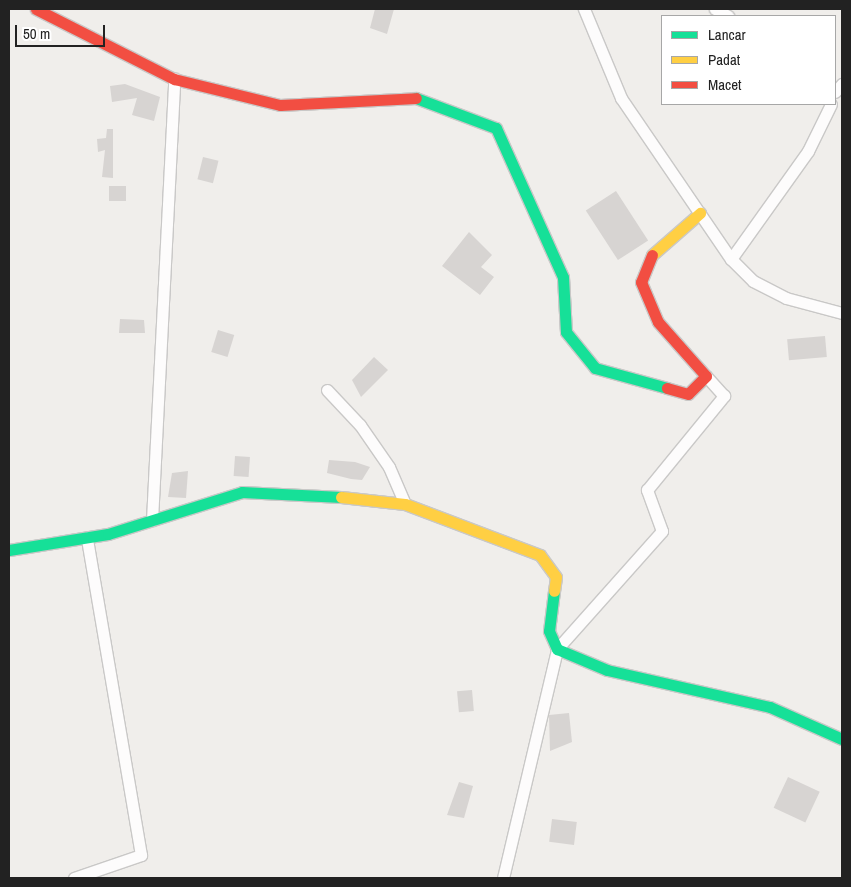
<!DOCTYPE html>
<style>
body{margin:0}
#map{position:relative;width:851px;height:887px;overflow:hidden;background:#f0eeeb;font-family:"Archivo Narrow",sans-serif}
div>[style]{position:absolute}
.building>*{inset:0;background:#d7d4d2;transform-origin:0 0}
.roads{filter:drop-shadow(1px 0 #c9c8c7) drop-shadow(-1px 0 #c9c8c7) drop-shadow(0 1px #c9c8c7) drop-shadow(0 -1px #c9c8c7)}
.street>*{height:11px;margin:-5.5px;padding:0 5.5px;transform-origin:5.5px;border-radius:5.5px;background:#fdfcfc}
.fast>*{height:11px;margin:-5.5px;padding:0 5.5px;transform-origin:5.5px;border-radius:5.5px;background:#16e098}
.slow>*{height:11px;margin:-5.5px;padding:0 5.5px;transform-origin:5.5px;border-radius:5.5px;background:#ffcf43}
.jam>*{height:11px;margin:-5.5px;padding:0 5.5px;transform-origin:5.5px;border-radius:5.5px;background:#f24e42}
span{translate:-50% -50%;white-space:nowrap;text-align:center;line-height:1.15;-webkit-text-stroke:5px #fff;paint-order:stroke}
.frame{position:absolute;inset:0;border:10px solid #222;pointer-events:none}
.legend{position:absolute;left:661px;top:15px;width:175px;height:90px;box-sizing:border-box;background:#fff;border:1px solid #a7a7a7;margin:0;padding:6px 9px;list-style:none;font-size:15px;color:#222}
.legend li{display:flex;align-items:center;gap:10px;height:25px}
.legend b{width:25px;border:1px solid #a7a7a7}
.scale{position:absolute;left:15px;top:25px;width:90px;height:22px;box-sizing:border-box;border:2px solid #222;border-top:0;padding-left:6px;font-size:15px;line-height:18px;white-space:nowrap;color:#222;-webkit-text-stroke:4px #fff;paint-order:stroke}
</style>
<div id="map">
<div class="building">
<div style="clip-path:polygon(375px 9px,394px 9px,387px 34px,370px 28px)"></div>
<div style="clip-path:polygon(125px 84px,160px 97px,154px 121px,132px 115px,137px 98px,112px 102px,110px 86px)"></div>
<div style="clip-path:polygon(107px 129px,113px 129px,113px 178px,102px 177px,105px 150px,98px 152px,97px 139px,106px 138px)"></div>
<div style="left:203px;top:157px;width:16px;height:23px;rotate:14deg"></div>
<div style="left:109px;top:186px;width:17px;height:15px"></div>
<div style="left:616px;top:191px;width:59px;height:36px;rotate:57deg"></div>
<div style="clip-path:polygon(469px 232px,492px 255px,481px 267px,494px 277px,480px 295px,442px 266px)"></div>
<div style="clip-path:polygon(120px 319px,144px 320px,145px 333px,119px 333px)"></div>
<div style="left:218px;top:330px;width:17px;height:23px;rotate:17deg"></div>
<div style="left:825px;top:336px;width:21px;height:38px;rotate:85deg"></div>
<div style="clip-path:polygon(374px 357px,388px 370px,361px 397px,352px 380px)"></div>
<div style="left:235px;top:456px;width:15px;height:20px;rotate:4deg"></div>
<div style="clip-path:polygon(329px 460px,355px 462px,370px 467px,362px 480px,351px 479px,327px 473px)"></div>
<div style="clip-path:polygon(188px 471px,186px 498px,168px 497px,172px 473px)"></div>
<div style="left:472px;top:690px;width:21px;height:15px;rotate:85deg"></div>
<div style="clip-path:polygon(569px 713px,572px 742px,550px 751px,549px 715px)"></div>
<div style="left:788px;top:777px;width:35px;height:34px;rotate:25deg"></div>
<div style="clip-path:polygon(459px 782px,473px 786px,464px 818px,447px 815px)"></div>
<div style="left:552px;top:819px;width:25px;height:23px;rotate:7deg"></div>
</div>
<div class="roads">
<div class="street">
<div style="left:584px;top:9px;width:96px;rotate:67.4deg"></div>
<div style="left:621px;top:98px;width:195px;rotate:55.7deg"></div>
<div style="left:731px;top:259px;width:31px;rotate:45deg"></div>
<div style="left:753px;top:281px;width:37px;rotate:27deg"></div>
<div style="left:786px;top:298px;width:58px;rotate:15deg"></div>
<div style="left:715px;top:9px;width:15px;rotate:28deg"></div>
<div style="left:835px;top:92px;width:11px;rotate:-49deg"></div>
<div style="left:731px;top:259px;width:133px;rotate:-54.5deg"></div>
<div style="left:808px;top:151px;width:52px;rotate:-63.9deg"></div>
<div style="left:327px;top:390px;width:48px;rotate:46.7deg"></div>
<div style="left:360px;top:425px;width:51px;rotate:55.4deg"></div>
<div style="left:389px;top:467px;width:40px;rotate:66.6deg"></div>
<div style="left:152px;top:520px;width:442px;rotate:-87.1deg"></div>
<div style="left:74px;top:878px;width:71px;rotate:-18.9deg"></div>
<div style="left:141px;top:855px;width:322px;rotate:-99.7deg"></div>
<div style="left:503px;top:878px;width:235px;rotate:-76.7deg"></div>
<div style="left:557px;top:649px;width:158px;rotate:-48.3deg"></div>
<div style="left:662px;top:531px;width:44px;rotate:-110.1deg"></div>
<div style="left:647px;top:490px;width:122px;rotate:-50.7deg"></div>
<div style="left:724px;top:396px;width:27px;rotate:-132deg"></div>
</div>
<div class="fast">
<div style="left:416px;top:98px;width:85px;rotate:20.6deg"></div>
<div style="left:496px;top:128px;width:163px;rotate:65.8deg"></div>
<div style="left:563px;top:277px;width:55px;rotate:86.9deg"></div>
<div style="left:566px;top:332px;width:46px;rotate:51.1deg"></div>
<div style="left:595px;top:368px;width:75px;rotate:15.5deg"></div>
<div style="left:9px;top:550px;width:100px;rotate:-9.2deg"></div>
<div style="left:108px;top:534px;width:140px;rotate:-17.4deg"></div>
<div style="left:242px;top:492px;width:99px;rotate:2.9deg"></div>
<div style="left:554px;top:591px;width:40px;rotate:97.1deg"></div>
<div style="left:549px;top:631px;width:20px;rotate:66deg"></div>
<div style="left:557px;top:649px;width:54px;rotate:22.8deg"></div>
<div style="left:607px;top:670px;width:167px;rotate:12.8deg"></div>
<div style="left:770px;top:707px;width:79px;rotate:24deg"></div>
</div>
<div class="slow">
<div style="left:652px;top:255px;width:64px;rotate:-41.2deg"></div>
<div style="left:341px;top:497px;width:64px;rotate:6.2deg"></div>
<div style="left:405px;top:504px;width:144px;rotate:20.7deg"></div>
<div style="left:540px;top:555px;width:27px;rotate:54deg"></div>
<div style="left:556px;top:577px;width:14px;rotate:98deg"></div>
</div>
<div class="jam">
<div style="left:36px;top:9px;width:155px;rotate:26.9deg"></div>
<div style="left:174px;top:79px;width:109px;rotate:13.8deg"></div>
<div style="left:280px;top:105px;width:136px;rotate:-2.9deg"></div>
<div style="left:652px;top:255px;width:29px;rotate:112deg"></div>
<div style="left:641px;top:282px;width:43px;rotate:67deg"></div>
<div style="left:658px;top:322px;width:72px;rotate:48.4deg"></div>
<div style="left:706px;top:376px;width:25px;rotate:135deg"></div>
<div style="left:688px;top:394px;width:22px;rotate:-164deg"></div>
</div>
</div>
<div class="frame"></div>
<ul class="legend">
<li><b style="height:6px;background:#16e098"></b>Lancar</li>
<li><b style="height:6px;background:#ffcf43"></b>Padat</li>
<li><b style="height:6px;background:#f24e42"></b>Macet</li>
</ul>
<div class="scale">50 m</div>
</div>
